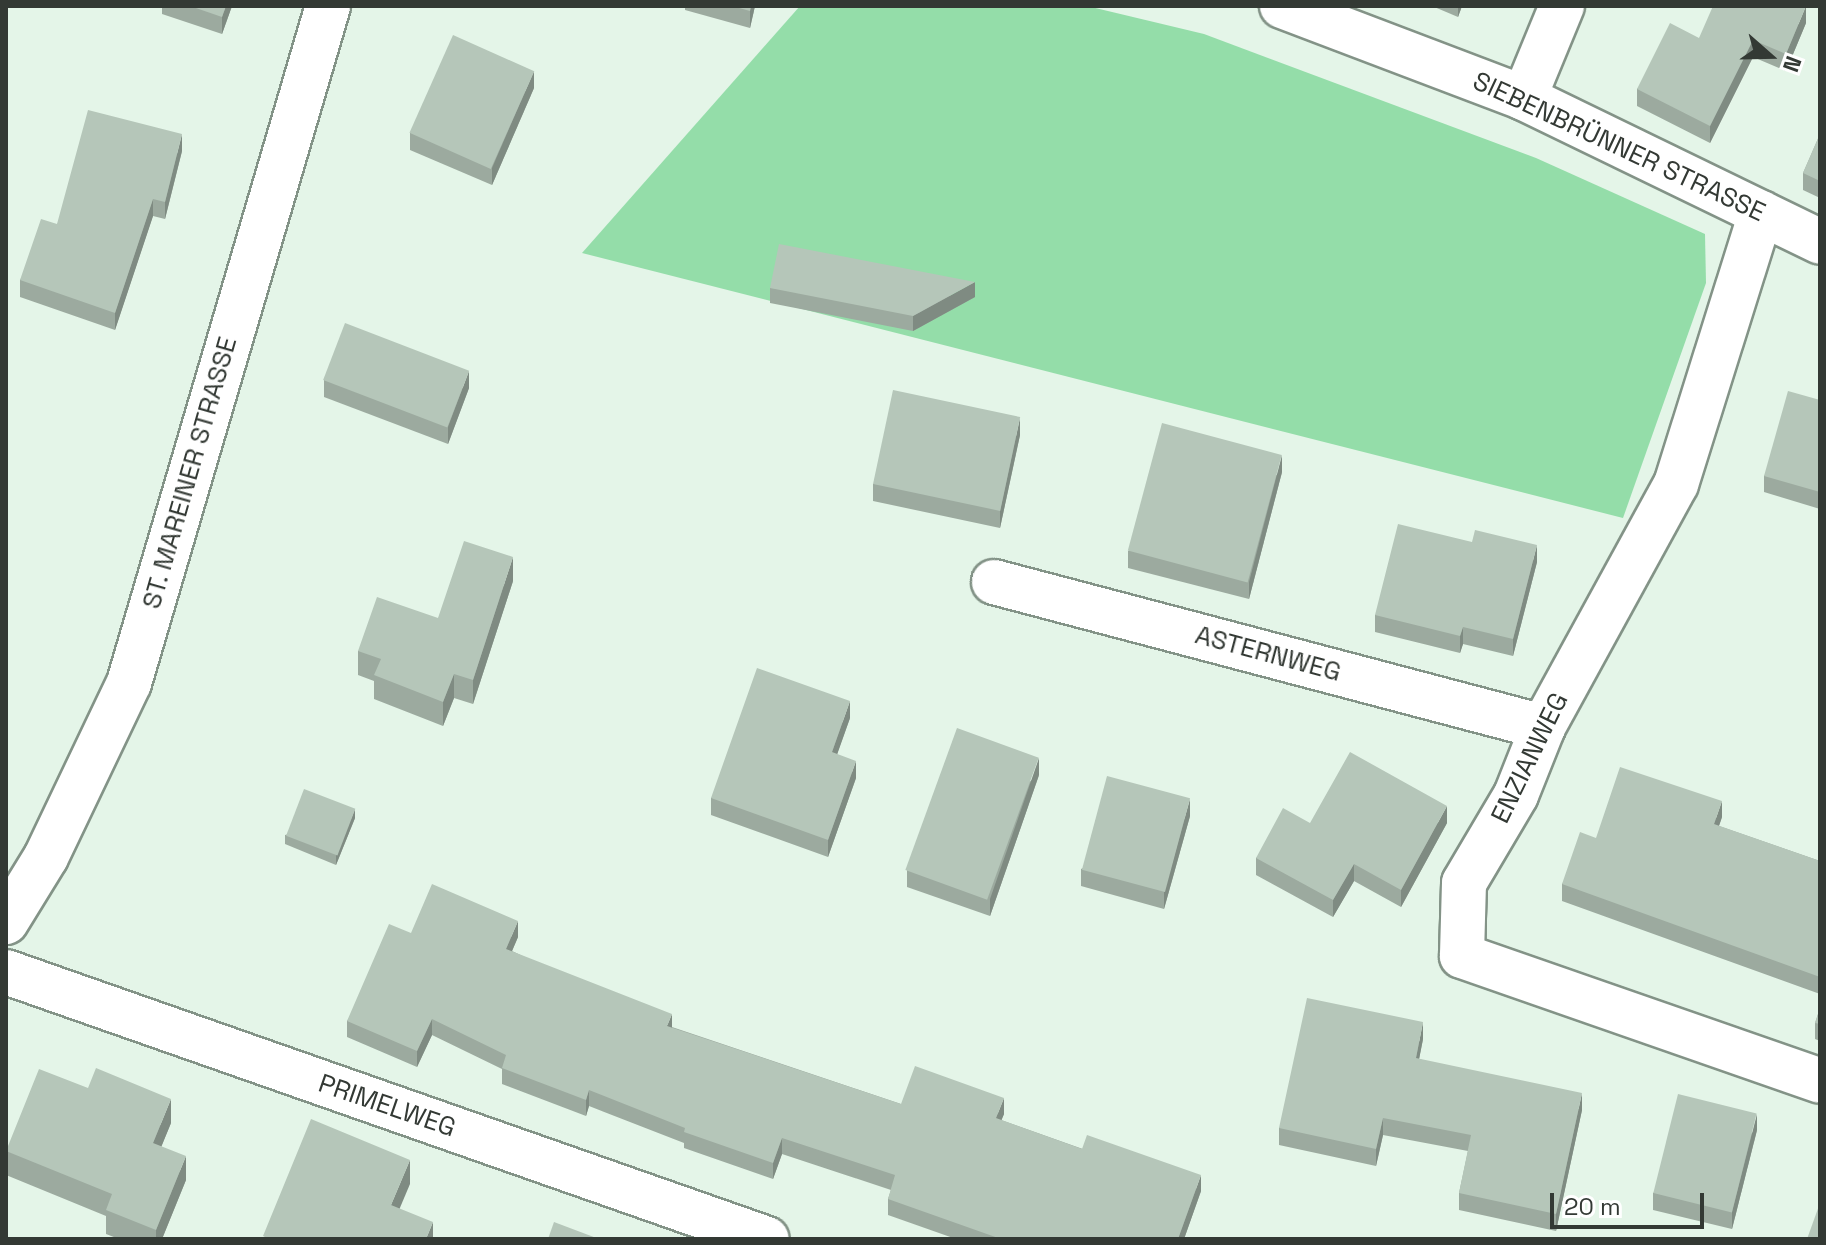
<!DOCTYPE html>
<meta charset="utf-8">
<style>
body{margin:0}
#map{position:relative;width:1826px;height:1245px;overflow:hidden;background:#e4f5e8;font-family:"Space Grotesk",sans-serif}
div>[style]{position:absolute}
.green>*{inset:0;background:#94dda9}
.roads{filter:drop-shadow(2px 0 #839387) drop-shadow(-2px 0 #839387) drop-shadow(0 2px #839387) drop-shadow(0 -2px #839387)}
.minor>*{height:44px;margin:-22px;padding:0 22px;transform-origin:22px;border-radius:22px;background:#fff}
.tertiary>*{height:44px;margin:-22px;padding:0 22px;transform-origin:22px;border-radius:22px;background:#fff}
.wall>*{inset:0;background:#9caa9f}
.shaded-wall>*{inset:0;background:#7f8b82}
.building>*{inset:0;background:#b5c6b9;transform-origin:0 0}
span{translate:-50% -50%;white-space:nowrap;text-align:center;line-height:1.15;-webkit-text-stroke:7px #fff;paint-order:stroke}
.street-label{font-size:26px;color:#333934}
.frame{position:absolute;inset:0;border:8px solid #333934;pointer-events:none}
.north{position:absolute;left:1730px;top:16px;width:80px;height:80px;-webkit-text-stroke:6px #fff;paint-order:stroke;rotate:110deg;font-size:22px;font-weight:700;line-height:32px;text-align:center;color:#333934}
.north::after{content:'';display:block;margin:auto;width:28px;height:36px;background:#333934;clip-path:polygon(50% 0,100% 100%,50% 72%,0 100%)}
.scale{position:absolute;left:1550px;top:1193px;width:154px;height:36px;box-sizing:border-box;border:4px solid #333934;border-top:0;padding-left:10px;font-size:24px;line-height:28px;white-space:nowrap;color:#333934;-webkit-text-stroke:6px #fff;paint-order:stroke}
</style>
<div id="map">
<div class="green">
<div style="clip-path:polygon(800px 6px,1087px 6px,1204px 34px,1536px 158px,1705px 234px,1706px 283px,1623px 518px,582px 253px)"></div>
</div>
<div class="roads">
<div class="minor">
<div style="left:1282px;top:6px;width:259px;rotate:20.8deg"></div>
<div style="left:1524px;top:98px;width:329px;rotate:25.9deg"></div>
<div style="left:1524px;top:98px;width:100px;rotate:-67.6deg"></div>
<div style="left:1761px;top:213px;width:284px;rotate:107.4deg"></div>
<div style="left:1676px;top:484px;width:277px;rotate:118.7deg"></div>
<div style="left:1543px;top:727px;width:73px;rotate:111.7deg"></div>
<div style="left:1516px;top:795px;width:102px;rotate:120.6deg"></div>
<div style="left:1464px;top:883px;width:73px;rotate:91.6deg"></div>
<div style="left:1462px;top:956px;width:379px;rotate:19.2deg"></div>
<div style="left:994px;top:582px;width:568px;rotate:14.79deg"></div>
<div style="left:6px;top:972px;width:806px;rotate:19.33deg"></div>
</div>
<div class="tertiary">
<div style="left:6px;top:922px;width:76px;rotate:-58.4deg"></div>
<div style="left:46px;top:857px;width:193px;rotate:-64.5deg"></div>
<div style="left:129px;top:683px;width:706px;rotate:-73.62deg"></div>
</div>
</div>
<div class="wall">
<div style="clip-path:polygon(162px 6px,232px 6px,222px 34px,162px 14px)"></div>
<div style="clip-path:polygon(685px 6px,755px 6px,750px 28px,685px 10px)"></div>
<div style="clip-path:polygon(1432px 6px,1462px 6px,1458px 17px)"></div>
<div style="clip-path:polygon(1806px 23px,1786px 71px,1753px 57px,1710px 143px,1637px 106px,1637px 89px,1699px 38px)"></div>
<div style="clip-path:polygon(534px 88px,492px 185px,410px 150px,410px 133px)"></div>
<div style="clip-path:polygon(1820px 134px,1820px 198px,1803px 190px,1803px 173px)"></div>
<div style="clip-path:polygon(182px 151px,165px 219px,153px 216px,115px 330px,20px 297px,20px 280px,57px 224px)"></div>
<div style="clip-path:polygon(770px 288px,975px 297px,913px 331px,770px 303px)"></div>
<div style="clip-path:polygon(324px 380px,469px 388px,448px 444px,324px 397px)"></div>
<div style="clip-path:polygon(1820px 400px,1820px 509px,1764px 492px,1764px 476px)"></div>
<div style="clip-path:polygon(1020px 435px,1000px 528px,873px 501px,873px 484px)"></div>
<div style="clip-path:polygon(1282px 472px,1249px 599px,1128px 568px,1128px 551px)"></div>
<div style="clip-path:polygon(1472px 542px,1537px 562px,1513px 656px,1463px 644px,1460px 653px,1375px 632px,1375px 615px)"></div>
<div style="clip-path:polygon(513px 581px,473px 704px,454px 698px,443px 726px,374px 699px,374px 681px,358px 675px,358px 651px,438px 618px)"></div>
<div style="clip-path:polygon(850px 718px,837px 754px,856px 778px,828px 857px,711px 815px,711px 798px)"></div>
<div style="clip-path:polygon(1039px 775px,990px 916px,907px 887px,907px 870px)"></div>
<div style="clip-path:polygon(1190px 816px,1164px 909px,1081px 886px,1081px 869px)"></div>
<div style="clip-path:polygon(1722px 817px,1719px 826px,1820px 861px,1820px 994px,1562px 901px,1562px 884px,1596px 838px)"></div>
<div style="clip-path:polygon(355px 818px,336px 865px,285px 844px,285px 835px)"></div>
<div style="clip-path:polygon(1310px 823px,1447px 823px,1401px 907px,1354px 881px,1333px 917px,1256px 875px,1256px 858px)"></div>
<div style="clip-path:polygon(411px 933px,518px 937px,512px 951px,672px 1027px,901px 1104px,1004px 1114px,1001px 1120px,1201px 1191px,1184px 1239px,956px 1239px,888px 1215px,888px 1199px,891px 1190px,782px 1154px,773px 1179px,684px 1148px,684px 1143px,589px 1106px,586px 1116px,502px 1084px,502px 1069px,432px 1035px,417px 1067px,347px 1037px,347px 1021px)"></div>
<div style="clip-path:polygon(1820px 1008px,1820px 1041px,1815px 1039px,1815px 1023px)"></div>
<div style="clip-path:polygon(1423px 1039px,1419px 1059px,1582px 1110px,1556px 1231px,1459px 1210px,1459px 1193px,1468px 1151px,1383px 1135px,1376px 1166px,1279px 1145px,1279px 1128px)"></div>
<div style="clip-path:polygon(171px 1123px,161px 1147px,186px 1180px,162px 1239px,119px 1239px,106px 1234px,106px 1216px,6px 1175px,6px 1151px)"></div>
<div style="clip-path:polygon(1757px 1130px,1732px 1229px,1653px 1210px,1653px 1193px)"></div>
</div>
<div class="shaded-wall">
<div style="clip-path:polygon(226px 6px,232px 6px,222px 34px,222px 17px)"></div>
<div style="clip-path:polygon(751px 6px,755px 6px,750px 28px,750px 11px)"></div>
<div style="clip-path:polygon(1458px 6px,1462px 6px,1458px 17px)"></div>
<div style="clip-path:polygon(1806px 6px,1806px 23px,1786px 71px,1786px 54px)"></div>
<div style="clip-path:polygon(1753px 40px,1753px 57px,1710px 143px,1710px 126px)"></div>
<div style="clip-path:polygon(534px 71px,534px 88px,492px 185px,492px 168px)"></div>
<div style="clip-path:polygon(182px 134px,182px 151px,165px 219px,165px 202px)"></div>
<div style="clip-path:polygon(153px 199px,153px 216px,115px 330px,115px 313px)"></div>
<div style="clip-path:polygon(975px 282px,975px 297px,913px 331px,913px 316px)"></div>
<div style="clip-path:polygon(469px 371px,469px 388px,448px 444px,448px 427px)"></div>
<div style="clip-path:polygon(1020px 418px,1020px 435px,1000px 528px,1000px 511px)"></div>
<div style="clip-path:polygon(1282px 455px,1282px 472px,1249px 599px,1249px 582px)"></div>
<div style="clip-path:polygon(1537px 545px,1537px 562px,1513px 656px,1513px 639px)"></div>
<div style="clip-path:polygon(513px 557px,513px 581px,473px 704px,473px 680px)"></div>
<div style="clip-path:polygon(1463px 627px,1463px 644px,1460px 653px,1460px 636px)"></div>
<div style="clip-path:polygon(454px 674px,454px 698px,443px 726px,443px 702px)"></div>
<div style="clip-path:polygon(850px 701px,850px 718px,832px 769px,832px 752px)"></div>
<div style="clip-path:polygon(1039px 758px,1039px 775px,990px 916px,990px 899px)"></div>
<div style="clip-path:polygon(856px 761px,856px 778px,828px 857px,828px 840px)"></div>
<div style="clip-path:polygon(1190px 799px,1190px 816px,1164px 909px,1164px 892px)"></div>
<div style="clip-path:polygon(1722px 801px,1722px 817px,1714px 840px,1714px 824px)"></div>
<div style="clip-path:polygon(1447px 806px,1447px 823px,1401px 907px,1401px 890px)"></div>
<div style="clip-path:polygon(355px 809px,355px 818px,336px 865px,336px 856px)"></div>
<div style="clip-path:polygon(1354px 864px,1354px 881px,1333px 917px,1333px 900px)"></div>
<div style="clip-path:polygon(518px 921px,518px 937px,506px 965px,506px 949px)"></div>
<div style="clip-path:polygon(672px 1014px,672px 1030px,667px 1026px)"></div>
<div style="clip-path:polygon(432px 1019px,432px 1035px,417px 1067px,417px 1051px)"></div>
<div style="clip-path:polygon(1423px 1022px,1423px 1039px,1416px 1075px,1416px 1058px)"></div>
<div style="clip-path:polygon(589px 1090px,589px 1106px,586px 1116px,586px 1100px)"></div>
<div style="clip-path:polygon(1582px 1093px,1582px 1110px,1556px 1231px,1556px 1214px)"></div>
<div style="clip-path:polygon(1004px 1098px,1004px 1114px,996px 1134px,996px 1118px)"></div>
<div style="clip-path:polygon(171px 1099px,171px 1123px,153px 1167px,153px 1143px)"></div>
<div style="clip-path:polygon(1757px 1114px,1757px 1130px,1732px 1229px,1732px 1212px)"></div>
<div style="clip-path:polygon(1383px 1118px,1383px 1135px,1376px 1166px,1376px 1149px)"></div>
<div style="clip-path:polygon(782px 1138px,782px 1154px,773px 1179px,773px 1163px)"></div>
<div style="clip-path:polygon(186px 1156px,186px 1180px,162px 1239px,156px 1239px,156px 1230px)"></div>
<div style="clip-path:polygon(410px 1160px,410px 1184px,391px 1229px,391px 1205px)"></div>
<div style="clip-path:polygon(1201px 1175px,1201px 1191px,1184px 1239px,1178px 1239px)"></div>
<div style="clip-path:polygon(433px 1222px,433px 1239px,426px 1239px)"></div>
</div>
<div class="building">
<div style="clip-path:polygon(190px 6px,226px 6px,222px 17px)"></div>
<div style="clip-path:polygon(732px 6px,751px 6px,750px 11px)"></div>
<div style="clip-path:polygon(1713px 6px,1806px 6px,1786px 54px,1753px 40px,1710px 126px,1637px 89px,1670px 23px,1699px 38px)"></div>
<div style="left:453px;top:35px;width:89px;height:107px;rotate:24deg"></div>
<div style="clip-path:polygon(88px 110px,182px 134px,165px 202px,153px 199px,115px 313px,20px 280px,41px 219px,57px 224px)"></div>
<div style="clip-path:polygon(1820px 134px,1820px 181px,1803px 173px)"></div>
<div style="clip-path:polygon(779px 244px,975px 282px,913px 316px,770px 288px)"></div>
<div style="left:345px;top:323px;width:133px;height:61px;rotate:21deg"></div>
<div style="left:893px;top:390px;width:130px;height:96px;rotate:12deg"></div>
<div style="clip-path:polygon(1788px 391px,1820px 400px,1820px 492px,1764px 476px)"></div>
<div style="left:1162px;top:423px;width:124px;height:132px;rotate:15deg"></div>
<div style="clip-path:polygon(1398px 524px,1472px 542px,1475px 530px,1537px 545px,1513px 639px,1463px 627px,1460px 636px,1375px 615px)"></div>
<div style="clip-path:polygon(464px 541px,513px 557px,473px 680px,454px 674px,443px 702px,374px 675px,381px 659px,358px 651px,377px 597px,438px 618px)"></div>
<div style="clip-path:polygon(757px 668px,850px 701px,832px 752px,856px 761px,828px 840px,711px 798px)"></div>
<div style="left:957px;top:728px;width:87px;height:151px;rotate:20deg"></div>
<div style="clip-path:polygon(1350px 752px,1447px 806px,1401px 890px,1354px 864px,1333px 900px,1256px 858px,1283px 808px,1310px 823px)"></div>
<div style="clip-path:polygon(1620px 767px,1722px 801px,1714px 824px,1820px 861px,1820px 977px,1562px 884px,1580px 832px,1596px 838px)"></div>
<div style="left:1107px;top:776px;width:86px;height:97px;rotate:15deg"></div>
<div style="left:304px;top:789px;width:55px;height:50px;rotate:21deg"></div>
<div style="clip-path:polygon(432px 884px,518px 921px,506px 949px,672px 1014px,667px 1026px,901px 1104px,915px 1066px,1004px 1098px,996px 1118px,1082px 1149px,1087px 1135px,1201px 1175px,1178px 1239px,1001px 1239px,888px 1199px,895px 1175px,782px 1138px,773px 1163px,684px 1132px,685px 1128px,589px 1090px,586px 1100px,502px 1068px,506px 1055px,432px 1019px,417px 1051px,347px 1021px,389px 924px,411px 933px)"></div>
<div style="clip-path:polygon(1307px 998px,1423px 1022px,1416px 1058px,1582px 1093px,1556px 1214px,1459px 1193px,1471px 1135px,1383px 1118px,1376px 1149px,1279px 1128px)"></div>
<div style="clip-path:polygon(1820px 1008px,1820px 1024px,1815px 1023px)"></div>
<div style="clip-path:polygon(96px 1068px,171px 1099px,153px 1143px,186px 1156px,156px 1230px,106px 1210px,112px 1194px,6px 1151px,39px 1069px,88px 1088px)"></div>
<div style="left:1678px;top:1094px;width:81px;height:102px;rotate:14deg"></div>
<div style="clip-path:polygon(311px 1119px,410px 1160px,391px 1205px,433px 1222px,426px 1239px,269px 1239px,263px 1236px)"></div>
<div style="clip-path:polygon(1820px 1203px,1820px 1239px,1807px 1239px)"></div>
<div style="clip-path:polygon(554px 1222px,599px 1239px,548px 1239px)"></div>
</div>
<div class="street-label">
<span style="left:1619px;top:147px;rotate:25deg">SIEBENBRÜNNER STRASSE</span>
<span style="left:190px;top:473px;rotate:-74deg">ST. MAREINER STRASSE</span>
<span style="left:1268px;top:654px;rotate:15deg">ASTERNWEG</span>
<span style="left:1530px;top:758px;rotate:-64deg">ENZIANWEG</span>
<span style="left:387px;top:1106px;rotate:19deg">PRIMELWEG</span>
</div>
<div class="frame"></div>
<div class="north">N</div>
<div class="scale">20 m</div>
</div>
